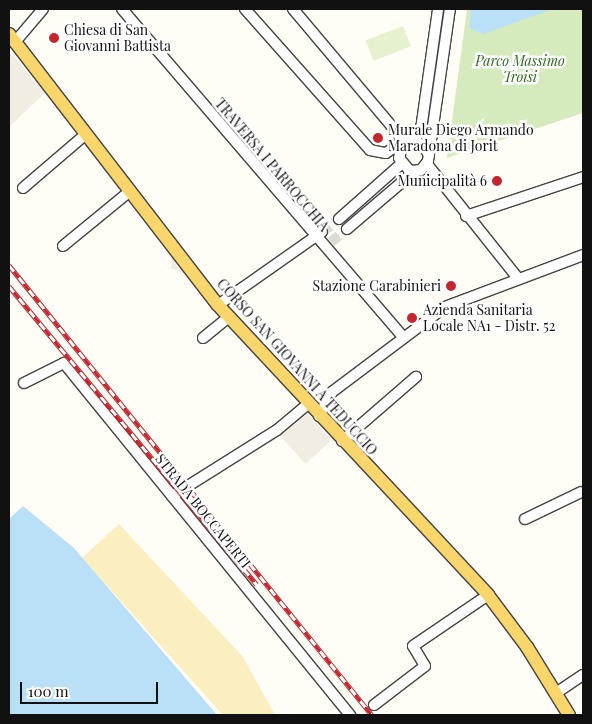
<!DOCTYPE html>
<meta charset="utf-8">
<style>
body{margin:0}
#map{position:relative;width:592px;height:724px;overflow:hidden;background:#fffdf5;font-family:"Playfair Display",serif}
div>[style]{position:absolute}
.green>*{inset:0;background:#d5ebbd}
.sand>*{inset:0;background:#fbeec1}
.pitch>*{inset:0;background:#e6f2cf;transform-origin:0 0}
.plaza>*{inset:0;background:#f1ede2;transform-origin:0 0}
.water>*{inset:0;background:#b9e0f7}
.minor-tunnel>*{height:10px;margin-top:-5px;transform-origin:0;background:repeating-linear-gradient(90deg,#dbdad3 0 10px,transparent 0 15px)}
.roads{filter:drop-shadow(1px 0 #444) drop-shadow(-1px 0 #444) drop-shadow(0 1px #444) drop-shadow(0 -1px #444)}
.minor>*{height:10px;margin:-5px;padding:0 5px;transform-origin:5px;border-radius:5px;background:#fff}
.major>*{height:12px;margin:-6px;padding:0 6px;transform-origin:6px;border-radius:6px;background:#f9d66b}
.rail>*{height:4.5px;margin-top:-2.25px;transform-origin:0;background:repeating-linear-gradient(90deg,#fff 0 8px,#c4262e 0 16px);box-sizing:border-box;border-block:1px solid #c4262e}
.dots>*{width:14px;height:14px;translate:-50% -50%;box-sizing:border-box;border:2px solid #fff;border-radius:50%}
span{translate:-50% -50%;white-space:nowrap;text-align:center;line-height:1.15;-webkit-text-stroke:5px #fff;paint-order:stroke}
.poi-label{font-size:14px;color:#111}
.left{translate:0 -50%;text-align:left}
.right{translate:-100% -50%;text-align:right}
.park-label{font-size:14px;color:#2f6b1f;font-style:italic}
.street-label{font-size:14px;color:#111}
.frame{position:absolute;inset:0;border:10px solid #111;pointer-events:none}
.scale{position:absolute;left:20px;top:682px;width:138px;height:22px;box-sizing:border-box;border:2px solid #111;border-top:0;padding-left:6px;font-size:15px;line-height:18px;white-space:nowrap;color:#111;-webkit-text-stroke:4px #fff;paint-order:stroke}
</style>
<div id="map">
<div class="green">
<div style="clip-path:polygon(467px 9px,583px 9px,583px 113px,447px 158px)"></div>
</div>
<div class="sand">
<div style="clip-path:polygon(119px 524px,243px 657px,275px 715px,223px 715px,82px 558px)"></div>
</div>
<div class="pitch">
<div style="left:403px;top:26px;width:22px;height:40px;rotate:69deg"></div>
</div>
<div class="plaza">
<div style="clip-path:polygon(9px 51px,45px 93px,9px 127px)"></div>
<div style="clip-path:polygon(172px 253px,187px 274px,171px 268px)"></div>
<div style="left:306px;top:412px;width:38px;height:35px;rotate:48deg"></div>
</div>
<div class="water">
<div style="clip-path:polygon(471px 9px,553px 9px,483px 34px,469px 28px)"></div>
<div style="clip-path:polygon(23px 506px,74px 548px,217px 715px,9px 715px,9px 519px)"></div>
</div>
<div class="minor-tunnel">
<div style="left:322px;top:232px;width:21px;rotate:-37deg"></div>
<div style="left:331px;top:242px;width:21px;rotate:-39deg"></div>
</div>
<div class="roads">
<div class="minor">
<div style="left:122px;top:9px;width:432px;rotate:49.4deg"></div>
<div style="left:245px;top:9px;width:188px;rotate:48.4deg"></div>
<div style="left:370px;top:150px;width:16px;rotate:11deg"></div>
<div style="left:386px;top:153px;width:21px;rotate:-35deg"></div>
<div style="left:293px;top:9px;width:175px;rotate:49.9deg"></div>
<div style="left:15px;top:42px;width:43px;rotate:-49.7deg"></div>
<div style="left:414px;top:141px;width:14px;rotate:-60deg"></div>
<div style="left:421px;top:129px;width:121px;rotate:-81.9deg"></div>
<div style="left:429px;top:155px;width:12px;rotate:-121deg"></div>
<div style="left:423px;top:145px;width:12px;rotate:-160deg"></div>
<div style="left:412px;top:141px;width:12px;rotate:149deg"></div>
<div style="left:402px;top:147px;width:11px;rotate:105deg"></div>
<div style="left:399px;top:158px;width:17px;rotate:50deg"></div>
<div style="left:410px;top:171px;width:11px;rotate:-5deg"></div>
<div style="left:421px;top:170px;width:11px;rotate:-52deg"></div>
<div style="left:428px;top:161px;width:154px;rotate:-81.8deg"></div>
<div style="left:427px;top:164px;width:144px;rotate:51.5deg"></div>
<div style="left:23px;top:188px;width:83px;rotate:-40.6deg"></div>
<div style="left:466px;top:216px;width:123px;rotate:-18.4deg"></div>
<div style="left:339px;top:219px;width:83px;rotate:-41.6deg"></div>
<div style="left:347px;top:229px;width:89px;rotate:-40.5deg"></div>
<div style="left:63px;top:246px;width:87px;rotate:-39.4deg"></div>
<div style="left:218px;top:305px;width:127px;rotate:-35.1deg"></div>
<div style="left:203px;top:338px;width:33px;rotate:-39deg"></div>
<div style="left:24px;top:383px;width:45px;rotate:-26.6deg"></div>
<div style="left:64px;top:363px;width:454px;rotate:50.9deg"></div>
<div style="left:319px;top:416px;width:27px;rotate:-62deg"></div>
<div style="left:332px;top:392px;width:141px;rotate:-37deg"></div>
<div style="left:445px;top:307px;width:147px;rotate:-20.6deg"></div>
<div style="left:342px;top:441px;width:98px;rotate:-40.9deg"></div>
<div style="left:172px;top:496px;width:124px;rotate:-32.2deg"></div>
<div style="left:277px;top:430px;width:40px;rotate:-40deg"></div>
<div style="left:525px;top:519px;width:62px;rotate:-25.7deg"></div>
<div style="left:556px;top:693px;width:32px;rotate:-34deg"></div>
<div style="left:374px;top:705px;width:64px;rotate:-37.4deg"></div>
<div style="left:425px;top:666px;width:23px;rotate:-121deg"></div>
<div style="left:413px;top:646px;width:91px;rotate:-34.2deg"></div>
</div>
<div class="major">
<div style="left:9px;top:34px;width:342px;rotate:52.4deg"></div>
<div style="left:218px;top:305px;width:396px;rotate:47deg"></div>
<div style="left:488px;top:595px;width:65px;rotate:53.1deg"></div>
<div style="left:527px;top:647px;width:80px;rotate:58.3deg"></div>
</div>
</div>
<div class="rail">
<div style="left:9px;top:265px;width:578px;rotate:51.11deg"></div>
<div style="left:9px;top:286px;width:388px;rotate:50.3deg"></div>
</div>
<div class="dots">
<div style="left:54px;top:38px;background:#c4262e"></div>
<div style="left:378px;top:138px;background:#c4262e"></div>
<div style="left:497px;top:181px;background:#c4262e"></div>
<div style="left:451px;top:286px;background:#c4262e"></div>
<div style="left:412px;top:318px;background:#c4262e"></div>
</div>
<div class="poi-label">
<span class="left" style="left:64px;top:38px">Chiesa di San<br>Giovanni Battista</span>
<span class="left" style="left:388px;top:138px">Murale Diego Armando<br>Maradona di Jorit</span>
<span class="right" style="left:487px;top:181px">Municipalità 6</span>
<span class="right" style="left:441px;top:286px">Stazione Carabinieri</span>
<span class="left" style="left:423px;top:318px">Azienda Sanitaria<br>Locale NA1 - Distr. 52</span>
</div>
<div class="park-label">
<span style="left:520px;top:69px">Parco Massimo<br>Troisi</span>
</div>
<div class="street-label">
<span style="left:272px;top:165px;rotate:50deg">TRAVERSA I PARROCCHIA</span>
<span style="left:297px;top:367px;rotate:48deg">CORSO SAN GIOVANNI A TEDUCCIO</span>
<span style="left:203px;top:511px;rotate:51deg">STRADA BOCCAPERTI</span>
</div>
<div class="frame"></div>
<div class="scale">100 m</div>
</div>
